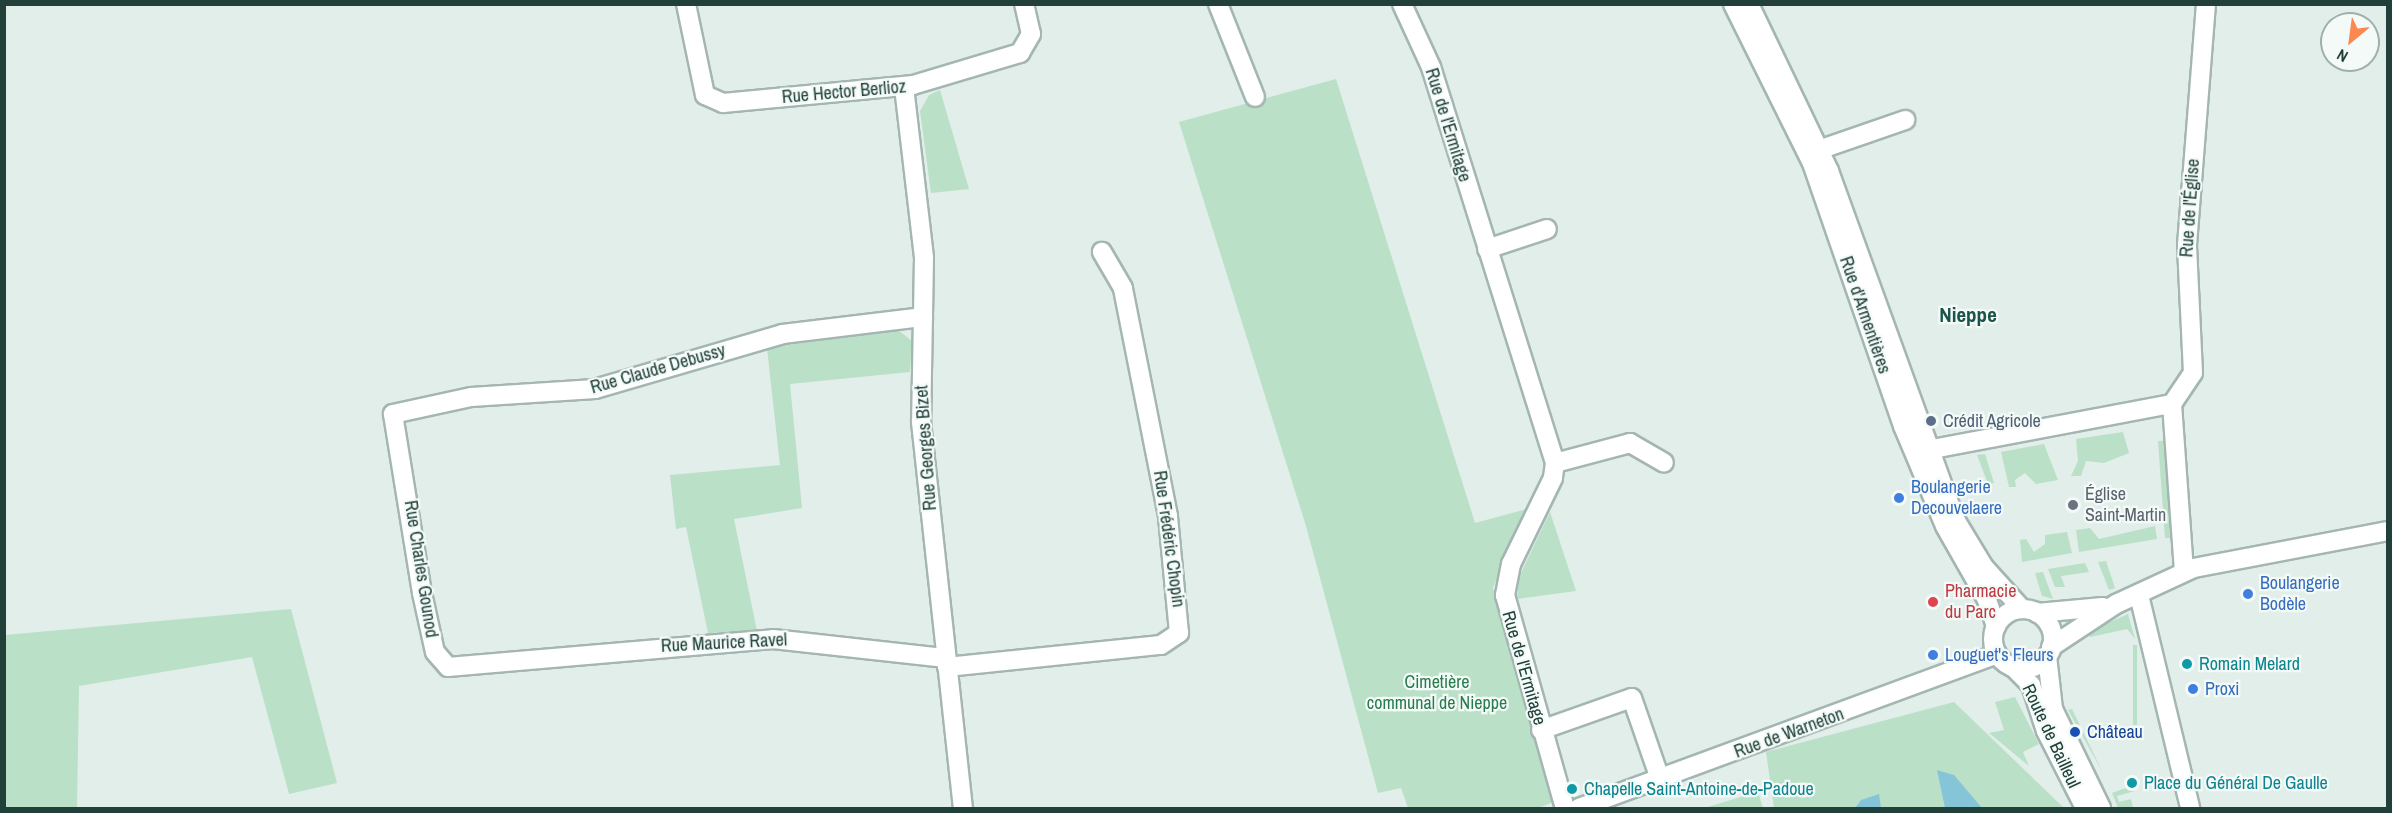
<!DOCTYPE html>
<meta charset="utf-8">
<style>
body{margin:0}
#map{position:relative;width:2392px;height:813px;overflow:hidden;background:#e2eee9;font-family:"Archivo Narrow",sans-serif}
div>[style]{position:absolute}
.green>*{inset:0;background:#bae0c7;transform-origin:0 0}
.water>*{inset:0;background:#86c5d7}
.roads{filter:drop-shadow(2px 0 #a4b6b1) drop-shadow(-2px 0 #a4b6b1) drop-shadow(0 2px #a4b6b1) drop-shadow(0 -2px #a4b6b1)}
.street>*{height:18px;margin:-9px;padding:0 9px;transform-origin:9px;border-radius:9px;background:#fff}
.secondary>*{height:18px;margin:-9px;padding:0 9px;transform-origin:9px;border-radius:9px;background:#fff}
.secondary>.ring{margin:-9px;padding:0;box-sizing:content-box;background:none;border:18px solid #fff;border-radius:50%}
.dots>*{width:16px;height:16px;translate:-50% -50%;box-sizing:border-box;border:3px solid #f3faf7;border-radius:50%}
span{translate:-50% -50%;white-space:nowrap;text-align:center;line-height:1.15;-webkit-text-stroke:4.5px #f3faf7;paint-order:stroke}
.street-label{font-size:18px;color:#21403a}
.service-label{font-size:18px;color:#4e5e75}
.left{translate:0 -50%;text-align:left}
.shop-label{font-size:18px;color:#366cbe}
.worship-label{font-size:18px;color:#5b616d}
.health-label{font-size:18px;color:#be3a42}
.culture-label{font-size:18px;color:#0d838f}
.park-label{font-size:18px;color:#277b4d}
.transit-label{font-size:18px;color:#164399}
.quarter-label{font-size:21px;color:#1b544a;font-weight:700}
.frame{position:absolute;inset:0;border:6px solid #21403a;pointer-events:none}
.north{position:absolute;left:2320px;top:12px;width:60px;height:60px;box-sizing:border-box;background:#f3faf7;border:2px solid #9fb0ab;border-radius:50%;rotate:209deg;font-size:16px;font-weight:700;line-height:24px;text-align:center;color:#21403a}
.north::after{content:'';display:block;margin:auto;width:21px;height:27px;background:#fd8751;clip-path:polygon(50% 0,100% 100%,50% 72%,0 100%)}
</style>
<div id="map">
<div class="green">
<div style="clip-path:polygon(1336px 79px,1475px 523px,1527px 509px,1493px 588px,1554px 802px,1538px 808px,1408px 808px,1401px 788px,1378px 793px,1306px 526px,1179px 122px)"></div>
<div style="clip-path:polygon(940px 90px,969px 189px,931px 193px,920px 111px,929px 95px)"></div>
<div style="clip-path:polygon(897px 329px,912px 341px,910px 372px,790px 384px,802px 508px,734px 519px,757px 631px,708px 633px,686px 527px,676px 529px,670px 475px,780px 465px,767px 348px)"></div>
<div style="clip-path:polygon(2123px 432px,2129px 453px,2104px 463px,2086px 461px,2081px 476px,2071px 476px,2078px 461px,2076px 439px)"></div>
<div style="clip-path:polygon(2158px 441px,2164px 441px,2175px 538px,2165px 538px)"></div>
<div style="clip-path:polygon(2044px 444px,2058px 480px,2036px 484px,2025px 473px,2015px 480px,2016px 487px,2009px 487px,2001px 452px)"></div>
<div style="clip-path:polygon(1985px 454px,1994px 483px,1988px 484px,1977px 455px)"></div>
<div style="clip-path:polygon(1550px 512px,1576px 591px,1517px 599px,1519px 577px)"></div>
<div style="clip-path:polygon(2155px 526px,2157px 539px,2079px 552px,2076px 530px,2090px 528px,2099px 539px)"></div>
<div style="clip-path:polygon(2067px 532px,2072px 553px,2022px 562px,2020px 540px,2026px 539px,2034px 552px,2045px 544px,2045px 535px)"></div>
<div style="clip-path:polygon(2106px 561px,2115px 588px,2109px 590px,2098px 562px)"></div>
<div style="clip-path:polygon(2085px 563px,2089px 572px,2061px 576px,2065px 587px,2055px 587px,2048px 569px)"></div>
<div style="clip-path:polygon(2043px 572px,2053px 599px,2042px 596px,2035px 573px)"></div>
<div style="clip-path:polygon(291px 609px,337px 783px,289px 794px,252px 657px,79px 686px,77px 808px,5px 808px,5px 635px)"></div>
<div style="clip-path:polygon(2128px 614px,2135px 639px,2127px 629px,2090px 637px,2088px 632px)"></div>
<div style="left:2133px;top:645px;width:4px;height:80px"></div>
<div style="clip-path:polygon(2015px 697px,2039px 744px,2023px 752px,2029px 766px,1989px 733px,2004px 730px,1995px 702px)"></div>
<div style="clip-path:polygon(1954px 702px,2064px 808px,1774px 808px,1766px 752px)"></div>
<div style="clip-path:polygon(2072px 709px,2103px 773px,2068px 710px)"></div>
<div style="clip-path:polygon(2131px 786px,2135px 791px,2117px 796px,2119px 802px,2131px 799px,2133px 808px,2118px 808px,2112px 793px)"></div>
<div style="clip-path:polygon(1758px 792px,1763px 808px,1704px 808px)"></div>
</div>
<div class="water">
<div style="clip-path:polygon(1937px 770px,1954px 775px,1982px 808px,1945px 808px)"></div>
<div style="clip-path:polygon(1879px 794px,1881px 808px,1855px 808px,1861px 800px)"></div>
</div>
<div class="roads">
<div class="street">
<div style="left:686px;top:4px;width:93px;rotate:78.2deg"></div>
<div style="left:705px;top:95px;width:20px;rotate:24deg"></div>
<div style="left:723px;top:103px;width:191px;rotate:-5.4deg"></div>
<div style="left:913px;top:85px;width:112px;rotate:-16.7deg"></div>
<div style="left:1020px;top:53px;width:22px;rotate:-60deg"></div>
<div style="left:1031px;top:34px;width:31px;rotate:-103deg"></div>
<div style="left:1218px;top:4px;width:100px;rotate:68.3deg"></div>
<div style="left:1402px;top:4px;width:69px;rotate:65.3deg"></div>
<div style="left:1431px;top:67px;width:415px;rotate:72.6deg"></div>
<div style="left:1555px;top:463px;width:15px;rotate:98deg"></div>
<div style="left:1553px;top:478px;width:96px;rotate:116deg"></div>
<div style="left:1511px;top:564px;width:32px;rotate:101deg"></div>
<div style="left:1505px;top:595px;width:221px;rotate:74.3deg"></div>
<div style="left:904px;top:87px;width:172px;rotate:83.3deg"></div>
<div style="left:924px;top:258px;width:164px;rotate:91deg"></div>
<div style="left:921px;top:422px;width:388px;rotate:83.8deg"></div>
<div style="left:1827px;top:147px;width:83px;rotate:-19.1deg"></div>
<div style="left:1487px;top:249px;width:63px;rotate:-18.4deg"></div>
<div style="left:923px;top:317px;width:141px;rotate:173.1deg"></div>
<div style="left:783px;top:334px;width:196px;rotate:163.7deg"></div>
<div style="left:595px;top:389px;width:124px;rotate:176.3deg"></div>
<div style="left:471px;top:397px;width:80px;rotate:167.7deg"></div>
<div style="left:393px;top:414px;width:181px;rotate:80.8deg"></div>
<div style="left:422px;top:593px;width:60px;rotate:77.6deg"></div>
<div style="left:435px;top:652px;width:20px;rotate:49deg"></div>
<div style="left:448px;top:667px;width:326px;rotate:-4.9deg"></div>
<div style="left:773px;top:639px;width:174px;rotate:6.3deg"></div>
<div style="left:2172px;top:404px;width:37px;rotate:-56deg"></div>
<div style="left:2193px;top:373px;width:128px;rotate:-92.7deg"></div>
<div style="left:2187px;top:245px;width:242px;rotate:-85.5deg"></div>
<div style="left:2172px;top:404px;width:168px;rotate:85.9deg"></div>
<div style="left:1917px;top:452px;width:259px;rotate:-10.7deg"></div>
<div style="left:1555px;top:463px;width:78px;rotate:-14.9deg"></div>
<div style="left:1630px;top:443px;width:39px;rotate:30deg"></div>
<div style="left:2139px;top:595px;width:219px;rotate:76.5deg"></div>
<div style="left:947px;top:667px;width:215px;rotate:-5.9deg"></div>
<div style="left:1161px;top:645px;width:22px;rotate:-34deg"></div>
<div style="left:1179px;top:633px;width:118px;rotate:-95.4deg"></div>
<div style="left:1168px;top:516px;width:232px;rotate:-101.2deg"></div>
<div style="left:1123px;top:288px;width:42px;rotate:-120.3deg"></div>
<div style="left:1541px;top:730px;width:96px;rotate:-19.4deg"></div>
<div style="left:1632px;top:698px;width:86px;rotate:70.9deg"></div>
</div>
<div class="secondary">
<div style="left:1733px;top:4px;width:178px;rotate:63.6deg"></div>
<div style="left:1812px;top:163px;width:278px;rotate:70.9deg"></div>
<div style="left:1903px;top:426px;width:108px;rotate:67.2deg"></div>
<div style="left:1945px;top:526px;width:85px;rotate:60.4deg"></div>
<div style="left:1987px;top:600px;width:28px;rotate:71deg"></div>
<div style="left:1749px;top:4px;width:185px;rotate:64.4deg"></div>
<div style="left:1829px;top:171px;width:372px;rotate:70.1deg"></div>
<div style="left:1956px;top:521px;width:54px;rotate:58.7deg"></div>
<div style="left:1984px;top:567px;width:57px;rotate:47.9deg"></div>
<div class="ring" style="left:1993px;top:609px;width:42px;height:42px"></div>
<div style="left:2037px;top:613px;width:66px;rotate:-5.2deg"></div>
<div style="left:2051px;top:647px;width:78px;rotate:-33.5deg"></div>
<div style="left:2116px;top:604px;width:86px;rotate:-24.8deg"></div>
<div style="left:2194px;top:568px;width:197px;rotate:-10.8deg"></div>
<div style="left:2047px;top:656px;width:53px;rotate:83.5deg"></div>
<div style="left:2053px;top:709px;width:110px;rotate:64.1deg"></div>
<div style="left:2012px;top:666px;width:27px;rotate:45deg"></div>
<div style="left:2031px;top:685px;width:48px;rotate:71.9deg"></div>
<div style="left:2046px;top:731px;width:86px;rotate:63.1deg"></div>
<div style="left:1579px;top:808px;width:445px;rotate:-20.2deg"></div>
</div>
</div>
<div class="dots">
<div style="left:1931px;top:421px;background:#5c6f8a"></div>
<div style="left:1899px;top:498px;background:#3f7fe0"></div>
<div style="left:2073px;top:505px;background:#6b7280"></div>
<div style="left:2248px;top:594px;background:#3f7fe0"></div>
<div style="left:1933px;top:602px;background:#e0444e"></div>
<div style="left:1933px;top:655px;background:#3f7fe0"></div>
<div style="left:2187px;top:664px;background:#0f9aa8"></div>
<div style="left:2193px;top:689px;background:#3f7fe0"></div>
<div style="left:2075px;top:732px;background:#1a4fb4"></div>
<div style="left:2132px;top:783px;background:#0f9aa8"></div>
<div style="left:1572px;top:789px;background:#0f9aa8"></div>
</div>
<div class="street-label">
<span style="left:844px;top:92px;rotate:-5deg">Rue Hector Berlioz</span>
<span style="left:1448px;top:125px;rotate:73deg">Rue de l'Ermitage</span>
<span style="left:2190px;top:208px;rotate:-86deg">Rue de l'Église</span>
<span style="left:1865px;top:315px;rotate:71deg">Rue d'Armentières</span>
<span style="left:658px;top:369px;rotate:-16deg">Rue Claude Debussy</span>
<span style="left:926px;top:448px;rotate:-94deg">Rue Georges Bizet</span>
<span style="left:1169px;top:539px;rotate:82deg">Rue Frédéric Chopin</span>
<span style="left:421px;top:569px;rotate:81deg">Rue Charles Gounod</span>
<span style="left:724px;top:643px;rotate:-3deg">Rue Maurice Ravel</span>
<span style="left:1524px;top:668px;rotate:74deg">Rue de l'Ermitage</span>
<span style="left:1789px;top:733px;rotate:-20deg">Rue de Warneton</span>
<span style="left:2051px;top:736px;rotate:65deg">Route de Bailleul</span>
</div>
<div class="service-label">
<span class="left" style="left:1943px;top:421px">Crédit Agricole</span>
</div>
<div class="shop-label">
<span class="left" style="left:1911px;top:498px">Boulangerie<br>Decouvelaere</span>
<span class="left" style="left:2260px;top:594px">Boulangerie<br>Bodèle</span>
<span class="left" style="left:1945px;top:655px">Louguet's Fleurs</span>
<span class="left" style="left:2205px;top:689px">Proxi</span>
</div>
<div class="worship-label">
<span class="left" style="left:2085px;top:505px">Église<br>Saint-Martin</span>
</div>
<div class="health-label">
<span class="left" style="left:1945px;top:602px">Pharmacie<br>du Parc</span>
</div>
<div class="culture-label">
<span class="left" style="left:2199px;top:664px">Romain Melard</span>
<span class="left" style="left:2144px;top:783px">Place du Général De Gaulle</span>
<span class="left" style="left:1584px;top:789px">Chapelle Saint-Antoine-de-Padoue</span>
</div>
<div class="park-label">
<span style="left:1437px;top:693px">Cimetière<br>communal de Nieppe</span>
</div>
<div class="transit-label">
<span class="left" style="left:2087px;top:732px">Château</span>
</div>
<div class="quarter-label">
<span style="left:1968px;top:315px">Nieppe</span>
</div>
<div class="frame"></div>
<div class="north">N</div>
</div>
